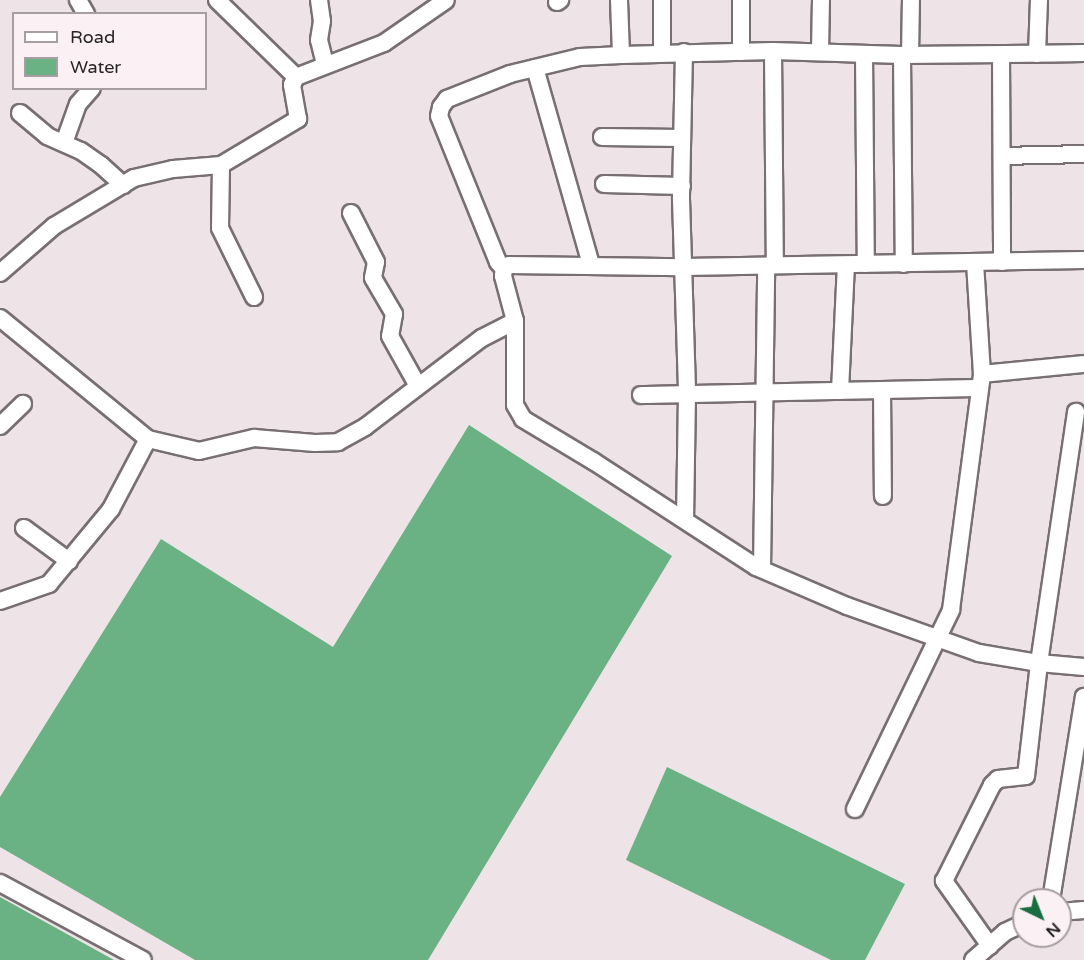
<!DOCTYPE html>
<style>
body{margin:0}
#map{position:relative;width:1084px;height:960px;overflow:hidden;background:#eee3e7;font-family:"Varela Round",sans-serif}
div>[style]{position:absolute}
.water>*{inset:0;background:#6ab284}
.roads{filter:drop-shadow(2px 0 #786f72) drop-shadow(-2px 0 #786f72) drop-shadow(0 2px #786f72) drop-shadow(0 -2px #786f72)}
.minor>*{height:16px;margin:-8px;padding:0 8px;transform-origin:8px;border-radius:8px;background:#fff}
span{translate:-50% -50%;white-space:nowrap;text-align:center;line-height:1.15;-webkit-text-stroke:6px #fbf0f4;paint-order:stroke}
.legend{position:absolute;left:12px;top:12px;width:195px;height:78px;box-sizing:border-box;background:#fbf0f4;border:2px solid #a69ea1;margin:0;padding:8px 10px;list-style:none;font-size:18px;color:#272325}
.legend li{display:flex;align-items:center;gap:12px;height:30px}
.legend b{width:30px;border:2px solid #a69ea1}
.north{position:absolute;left:1012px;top:888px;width:60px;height:60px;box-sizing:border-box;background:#fbf0f4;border:2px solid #a69ea1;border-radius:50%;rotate:137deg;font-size:16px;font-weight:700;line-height:24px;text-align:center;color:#272325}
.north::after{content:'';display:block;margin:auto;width:21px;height:27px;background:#186e41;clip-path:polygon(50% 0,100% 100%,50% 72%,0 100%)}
</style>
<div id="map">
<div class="water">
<div style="clip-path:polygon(469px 425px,672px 556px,428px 960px,195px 960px,0 847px,0 797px,161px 539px,333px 647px)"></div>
<div style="clip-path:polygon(667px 767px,905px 884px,865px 960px,831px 960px,626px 860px)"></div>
<div style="clip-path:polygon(0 897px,114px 960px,0 960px)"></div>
</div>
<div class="roads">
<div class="minor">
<div style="left:78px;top:0;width:16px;rotate:60deg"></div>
<div style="left:217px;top:0;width:110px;rotate:44.3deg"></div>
<div style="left:319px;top:0;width:21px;rotate:82deg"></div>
<div style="left:322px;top:21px;width:19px;rotate:99deg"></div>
<div style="left:319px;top:40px;width:25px;rotate:76deg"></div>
<div style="left:619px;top:0;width:55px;rotate:87.9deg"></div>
<div style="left:621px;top:55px;width:152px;rotate:-1.5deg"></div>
<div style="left:773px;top:51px;width:129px;rotate:1.8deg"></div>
<div style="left:902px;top:55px;width:182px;rotate:-0.6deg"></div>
<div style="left:557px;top:2px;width:4px;rotate:-34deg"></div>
<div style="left:773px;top:51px;width:214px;rotate:89.5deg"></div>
<div style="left:820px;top:51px;width:51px;rotate:-88.9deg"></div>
<div style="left:684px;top:52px;width:147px;rotate:91.2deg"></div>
<div style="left:681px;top:199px;width:195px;rotate:88.2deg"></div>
<div style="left:687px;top:394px;width:126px;rotate:90.9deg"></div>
<div style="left:741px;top:52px;width:52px;rotate:-90deg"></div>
<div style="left:662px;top:53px;width:53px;rotate:-90deg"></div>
<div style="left:864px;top:54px;width:210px;rotate:89.5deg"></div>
<div style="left:1037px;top:54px;width:54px;rotate:-87.9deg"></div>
<div style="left:902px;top:55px;width:209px;rotate:89.5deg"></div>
<div style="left:910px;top:55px;width:55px;rotate:-89deg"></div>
<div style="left:1001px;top:55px;width:207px;rotate:89.7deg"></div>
<div style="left:535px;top:68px;width:205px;rotate:74.1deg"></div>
<div style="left:20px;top:113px;width:35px;rotate:40deg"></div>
<div style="left:47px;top:136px;width:37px;rotate:24deg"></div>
<div style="left:81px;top:151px;width:24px;rotate:35deg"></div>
<div style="left:101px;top:165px;width:30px;rotate:42deg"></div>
<div style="left:602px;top:137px;width:80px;rotate:0.7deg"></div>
<div style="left:64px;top:143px;width:41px;rotate:-70.3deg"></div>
<div style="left:78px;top:104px;width:21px;rotate:-49deg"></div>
<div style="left:1002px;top:156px;width:82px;rotate:-1.4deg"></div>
<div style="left:221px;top:165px;width:63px;rotate:90.9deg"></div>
<div style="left:220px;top:228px;width:77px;rotate:63.8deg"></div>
<div style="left:604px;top:184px;width:78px;rotate:1.5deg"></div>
<div style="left:351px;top:213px;width:55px;rotate:63deg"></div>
<div style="left:376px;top:262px;width:16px;rotate:101deg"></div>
<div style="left:373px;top:278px;width:42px;rotate:59.7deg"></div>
<div style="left:394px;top:314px;width:22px;rotate:100deg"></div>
<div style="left:390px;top:336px;width:57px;rotate:60.8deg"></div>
<div style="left:504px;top:269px;width:9px;rotate:-131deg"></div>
<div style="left:498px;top:262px;width:157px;rotate:-112deg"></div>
<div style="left:439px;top:116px;width:9px;rotate:-77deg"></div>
<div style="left:441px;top:107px;width:10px;rotate:-53deg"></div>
<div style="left:447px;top:99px;width:68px;rotate:-21.6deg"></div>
<div style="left:510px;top:74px;width:72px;rotate:-13.7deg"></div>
<div style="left:580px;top:57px;width:41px;rotate:-2.8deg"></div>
<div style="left:0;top:273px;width:72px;rotate:-41deg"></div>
<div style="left:54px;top:226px;width:93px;rotate:-31deg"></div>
<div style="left:134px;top:178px;width:40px;rotate:-13deg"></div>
<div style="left:173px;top:169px;width:48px;rotate:-4.8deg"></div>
<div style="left:221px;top:165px;width:90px;rotate:-30.9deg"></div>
<div style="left:298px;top:119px;width:35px;rotate:-100deg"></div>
<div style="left:292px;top:85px;width:9px;rotate:-63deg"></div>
<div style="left:296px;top:77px;width:94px;rotate:-21.1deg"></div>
<div style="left:384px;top:43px;width:75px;rotate:-34.7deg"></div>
<div style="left:0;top:318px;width:191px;rotate:39.3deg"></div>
<div style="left:148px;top:439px;width:52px;rotate:13.2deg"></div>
<div style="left:199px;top:451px;width:57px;rotate:-13.3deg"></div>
<div style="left:254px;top:438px;width:61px;rotate:4.7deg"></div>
<div style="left:315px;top:443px;width:23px;rotate:-2deg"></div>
<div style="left:338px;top:442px;width:31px;rotate:-29deg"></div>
<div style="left:365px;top:427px;width:147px;rotate:-37.3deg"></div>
<div style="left:482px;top:338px;width:37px;rotate:-27deg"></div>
<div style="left:515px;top:321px;width:84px;rotate:90deg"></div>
<div style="left:515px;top:405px;width:16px;rotate:60deg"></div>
<div style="left:523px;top:419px;width:82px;rotate:31deg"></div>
<div style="left:593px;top:461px;width:194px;rotate:33deg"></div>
<div style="left:756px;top:567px;width:99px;rotate:23.2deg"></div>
<div style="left:847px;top:606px;width:140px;rotate:19.6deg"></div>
<div style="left:979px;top:653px;width:61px;rotate:9.5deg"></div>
<div style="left:1039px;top:663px;width:45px;rotate:5.1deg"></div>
<div style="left:515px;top:321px;width:47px;rotate:-104.9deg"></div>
<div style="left:503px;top:276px;width:7px;rotate:-82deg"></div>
<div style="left:504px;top:269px;width:6px;rotate:-39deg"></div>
<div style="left:509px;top:265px;width:175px;rotate:0.7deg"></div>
<div style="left:684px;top:267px;width:400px;rotate:-1deg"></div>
<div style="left:982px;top:374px;width:102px;rotate:-5.6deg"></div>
<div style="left:882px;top:390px;width:106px;rotate:89.5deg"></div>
<div style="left:840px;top:391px;width:126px;rotate:-87.3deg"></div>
<div style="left:641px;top:395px;width:339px;rotate:-1.2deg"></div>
<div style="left:0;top:426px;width:32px;rotate:-44deg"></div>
<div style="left:24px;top:528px;width:56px;rotate:36.3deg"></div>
<div style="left:762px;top:569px;width:303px;rotate:-89.2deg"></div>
<div style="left:0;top:601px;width:52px;rotate:-19.1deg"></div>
<div style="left:49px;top:584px;width:97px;rotate:-50.4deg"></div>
<div style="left:111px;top:509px;width:79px;rotate:-62.1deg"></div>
<div style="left:855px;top:809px;width:221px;rotate:-64.2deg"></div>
<div style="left:951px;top:610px;width:238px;rotate:-82.5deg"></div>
<div style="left:982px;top:374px;width:111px;rotate:-93.6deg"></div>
<div style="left:0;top:883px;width:162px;rotate:28.3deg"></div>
<div style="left:1051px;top:900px;width:206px;rotate:-80.8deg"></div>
<div style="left:1060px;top:912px;width:24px;rotate:-5deg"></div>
<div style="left:990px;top:946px;width:80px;rotate:-125.3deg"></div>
<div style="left:944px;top:881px;width:107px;rotate:-63.4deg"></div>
<div style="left:992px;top:785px;width:8px;rotate:-45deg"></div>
<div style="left:998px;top:779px;width:28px;rotate:-6deg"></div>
<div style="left:1026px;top:776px;width:114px;rotate:-83.4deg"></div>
<div style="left:1039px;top:663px;width:254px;rotate:-81.6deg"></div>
<div style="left:973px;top:960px;width:43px;rotate:-41.2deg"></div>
<div style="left:1005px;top:932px;width:21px;rotate:-25deg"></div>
</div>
</div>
<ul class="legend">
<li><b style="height:8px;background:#fff"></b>Road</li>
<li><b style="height:16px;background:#6ab284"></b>Water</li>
</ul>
<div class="north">N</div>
</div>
